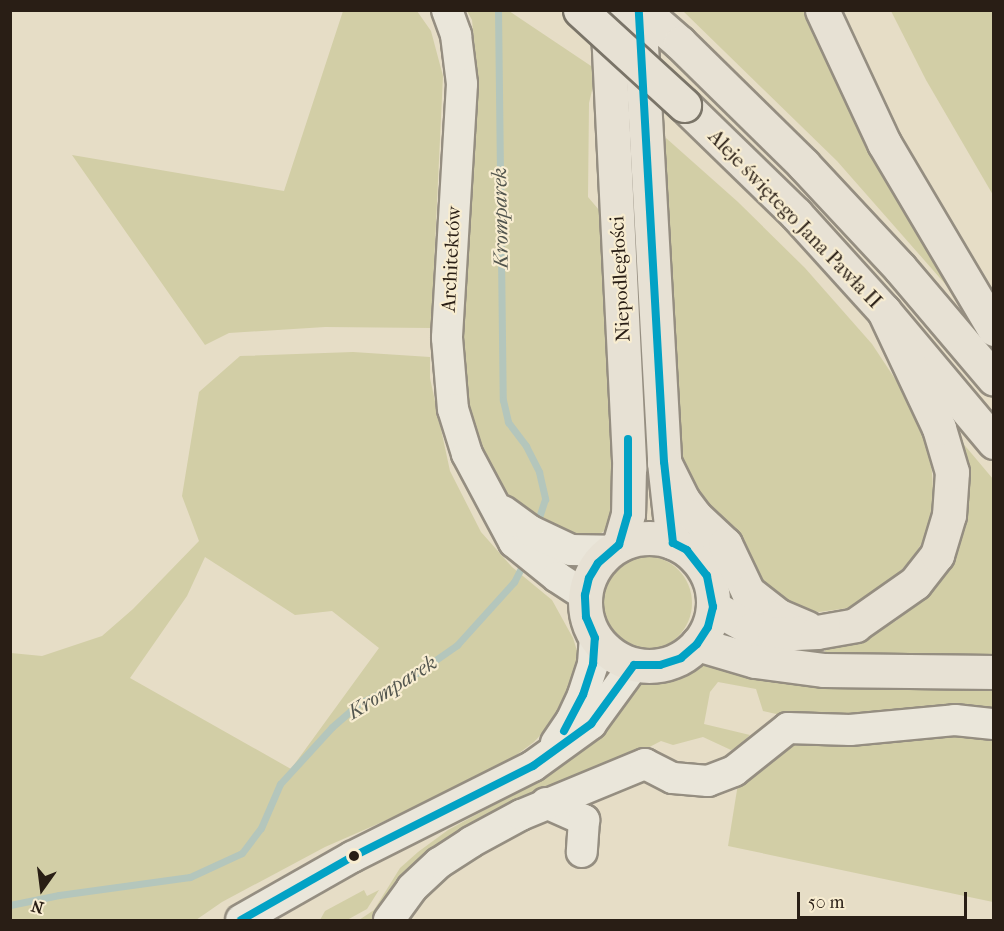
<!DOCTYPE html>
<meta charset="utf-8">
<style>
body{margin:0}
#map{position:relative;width:1004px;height:931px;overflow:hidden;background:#e6ddc6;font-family:"IM FELL French Canon",serif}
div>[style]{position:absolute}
.green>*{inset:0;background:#d2cea6}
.round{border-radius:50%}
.stream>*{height:7px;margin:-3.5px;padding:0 3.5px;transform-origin:3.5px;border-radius:3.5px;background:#b4c6bc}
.roads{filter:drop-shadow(2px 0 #958e81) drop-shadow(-2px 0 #958e81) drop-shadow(0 2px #958e81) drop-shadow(0 -2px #958e81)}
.minor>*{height:30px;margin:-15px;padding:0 15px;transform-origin:15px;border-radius:15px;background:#eae6da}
.major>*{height:33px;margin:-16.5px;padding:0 16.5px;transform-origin:16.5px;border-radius:16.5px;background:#e7e1d4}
.major>.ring{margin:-16.5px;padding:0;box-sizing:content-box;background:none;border:33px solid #e7e1d4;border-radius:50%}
.highway>*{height:33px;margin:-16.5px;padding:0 16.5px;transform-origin:16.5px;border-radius:16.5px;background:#e7e1d4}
.bridges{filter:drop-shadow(2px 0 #7a7468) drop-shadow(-2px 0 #7a7468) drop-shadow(0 2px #7a7468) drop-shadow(0 -2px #7a7468)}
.highway-bridge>*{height:33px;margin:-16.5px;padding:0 16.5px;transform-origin:16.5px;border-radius:16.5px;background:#e7e1d4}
.bus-1>*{height:8px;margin:-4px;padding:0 4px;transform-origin:4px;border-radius:4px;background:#02a2c5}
.dots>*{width:16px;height:16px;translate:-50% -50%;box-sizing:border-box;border:3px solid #f8edd1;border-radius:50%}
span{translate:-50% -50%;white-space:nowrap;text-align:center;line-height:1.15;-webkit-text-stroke:4.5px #f8edd1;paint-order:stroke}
.street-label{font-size:20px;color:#291e15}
.water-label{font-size:21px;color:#52554e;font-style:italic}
.frame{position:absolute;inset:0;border:12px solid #291e15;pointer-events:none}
.north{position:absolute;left:12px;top:859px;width:60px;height:60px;-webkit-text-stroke:4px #f8edd1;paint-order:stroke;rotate:194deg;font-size:16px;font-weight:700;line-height:24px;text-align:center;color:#291e15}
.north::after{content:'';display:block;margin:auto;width:21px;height:27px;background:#291e15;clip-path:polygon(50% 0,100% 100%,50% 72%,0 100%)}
.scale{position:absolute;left:797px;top:892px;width:170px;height:27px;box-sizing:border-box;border:3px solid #291e15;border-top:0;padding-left:8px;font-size:18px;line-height:21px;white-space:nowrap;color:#291e15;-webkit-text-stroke:4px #f8edd1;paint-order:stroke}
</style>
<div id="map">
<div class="green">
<div style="clip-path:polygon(343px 11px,417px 11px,431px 31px,443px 76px,431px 328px,325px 327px,229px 333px,205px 345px,72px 155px,284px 191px)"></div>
<div style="clip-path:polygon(467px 11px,509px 11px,597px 70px,589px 103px,588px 197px,599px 210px,616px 512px,609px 528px,595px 537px,564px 532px,538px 521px,499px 486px,480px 452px,464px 395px,459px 338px,475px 95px,475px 51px,472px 20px)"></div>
<div style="clip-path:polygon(683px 11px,807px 11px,976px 319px,837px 161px)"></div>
<div style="clip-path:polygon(891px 11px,993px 11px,993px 195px,926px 80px)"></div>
<div style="clip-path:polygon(666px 138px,738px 202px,805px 268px,872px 344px,911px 403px,930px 445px,934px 503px,925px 538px,911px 560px,884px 587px,848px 608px,819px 612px,787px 607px,764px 590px,699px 503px,680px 461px,665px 197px)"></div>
<div style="clip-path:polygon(evenodd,353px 352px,430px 357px,430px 378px,450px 471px,481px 532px,512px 567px,552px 600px,573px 638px,579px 657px,580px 671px,556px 718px,534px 742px,507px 762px,453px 791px,325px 847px,222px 902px,196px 920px,11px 920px,11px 653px,42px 656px,102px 636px,133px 609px,199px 541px,182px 496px,199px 392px,240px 356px,353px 352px,205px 557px,295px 615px,332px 611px,379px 648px,291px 769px,130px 678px,187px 596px,205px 557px)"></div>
<div style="clip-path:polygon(961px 441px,993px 479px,993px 657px,826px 655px,824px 645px,865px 638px,896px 621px,928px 594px,955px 556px,968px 505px)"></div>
<div class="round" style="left:598px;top:556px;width:94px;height:94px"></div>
<div style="clip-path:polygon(706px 661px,993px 684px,993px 711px,803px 720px,763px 711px,756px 689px,718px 682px,710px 692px,704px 724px,750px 735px,738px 746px,731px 750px,703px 737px,673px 745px,661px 741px,411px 871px,373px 920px,359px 920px,374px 910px,400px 868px,418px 852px,448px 830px,529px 786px,560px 765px,586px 743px,640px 681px,667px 677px,696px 662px)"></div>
<div style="clip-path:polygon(788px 728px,993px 737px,993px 902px,728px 846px,741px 765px)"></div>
<div style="clip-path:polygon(364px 890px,367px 896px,379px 890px,367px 909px,347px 920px,320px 920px,325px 911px)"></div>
</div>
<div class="stream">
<div style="left:498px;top:10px;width:390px;rotate:89.3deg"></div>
<div style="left:503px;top:400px;width:23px;rotate:77deg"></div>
<div style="left:508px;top:422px;width:30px;rotate:53deg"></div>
<div style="left:526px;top:446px;width:29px;rotate:63deg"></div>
<div style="left:539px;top:472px;width:28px;rotate:77deg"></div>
<div style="left:545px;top:499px;width:23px;rotate:108deg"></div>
<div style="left:10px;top:905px;width:50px;rotate:-11.5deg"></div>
<div style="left:59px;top:895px;width:132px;rotate:-7.8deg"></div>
<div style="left:190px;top:877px;width:57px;rotate:-24.8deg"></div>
<div style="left:242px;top:853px;width:31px;rotate:-53deg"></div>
<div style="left:261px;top:828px;width:48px;rotate:-66.6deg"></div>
<div style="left:280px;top:784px;width:77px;rotate:-47.6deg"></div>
<div style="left:332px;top:727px;width:37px;rotate:-41deg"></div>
<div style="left:360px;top:703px;width:49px;rotate:-25.5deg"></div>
<div style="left:404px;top:682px;width:65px;rotate:-34.9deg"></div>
<div style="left:457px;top:645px;width:85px;rotate:-47.9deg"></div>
<div style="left:514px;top:582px;width:18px;rotate:-63deg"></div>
</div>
<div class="roads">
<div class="minor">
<div style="left:447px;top:10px;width:27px;rotate:70deg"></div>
<div style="left:456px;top:35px;width:49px;rotate:83deg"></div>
<div style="left:462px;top:84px;width:254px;rotate:93.4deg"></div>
<div style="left:447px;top:338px;width:71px;rotate:85.2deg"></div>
<div style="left:453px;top:409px;width:47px;rotate:72.7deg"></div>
<div style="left:467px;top:454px;width:100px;rotate:61.9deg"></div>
<div style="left:514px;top:542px;width:55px;rotate:39.1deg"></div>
<div style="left:557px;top:577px;width:33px;rotate:33deg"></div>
<div style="left:503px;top:511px;width:34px;rotate:36deg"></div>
<div style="left:531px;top:531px;width:44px;rotate:25.4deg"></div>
<div style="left:571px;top:550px;width:39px;rotate:1deg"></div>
<div style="left:556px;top:743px;width:27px;rotate:-56deg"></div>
<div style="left:571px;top:721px;width:29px;rotate:-65deg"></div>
<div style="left:583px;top:695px;width:33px;rotate:-72deg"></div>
<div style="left:593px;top:664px;width:26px;rotate:-86deg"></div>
<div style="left:546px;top:803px;width:42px;rotate:24.1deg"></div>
<div style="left:584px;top:820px;width:32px;rotate:94deg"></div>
<div style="left:241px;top:920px;width:128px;rotate:-29.6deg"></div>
<div style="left:352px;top:857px;width:203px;rotate:-26.7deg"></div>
<div style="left:533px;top:766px;width:72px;rotate:-35.9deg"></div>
<div style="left:591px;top:724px;width:73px;rotate:-53.9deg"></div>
<div style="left:389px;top:920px;width:39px;rotate:-54deg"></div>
<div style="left:412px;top:888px;width:37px;rotate:-43deg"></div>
<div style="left:439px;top:863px;width:38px;rotate:-33deg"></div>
<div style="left:471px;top:842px;width:57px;rotate:-28.4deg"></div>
<div style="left:521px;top:815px;width:134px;rotate:-22.4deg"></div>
<div style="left:645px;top:764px;width:31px;rotate:27deg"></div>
<div style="left:673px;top:778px;width:35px;rotate:5deg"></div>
<div style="left:708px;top:781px;width:28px;rotate:-21deg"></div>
<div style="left:734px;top:771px;width:69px;rotate:-38.5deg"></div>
<div style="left:788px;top:728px;width:62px;rotate:1.8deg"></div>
<div style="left:850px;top:730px;width:105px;rotate:-5.4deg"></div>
<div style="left:955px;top:720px;width:39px;rotate:6deg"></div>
</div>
<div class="major">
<div style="left:607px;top:10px;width:459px;rotate:87.2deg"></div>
<div style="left:629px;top:468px;width:46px;rotate:91.2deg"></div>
<div style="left:628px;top:514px;width:32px;rotate:106deg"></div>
<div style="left:639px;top:10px;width:453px;rotate:86.8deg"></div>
<div style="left:664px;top:462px;width:81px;rotate:83.7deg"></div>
<div class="ring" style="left:585px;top:538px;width:95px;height:95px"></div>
</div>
<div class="highway">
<div style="left:642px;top:10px;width:50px;rotate:41deg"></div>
<div style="left:680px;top:43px;width:173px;rotate:44.5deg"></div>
<div style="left:803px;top:164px;width:142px;rotate:47deg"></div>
<div style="left:900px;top:268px;width:145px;rotate:49.7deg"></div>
<div style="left:822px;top:10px;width:147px;rotate:65deg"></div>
<div style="left:884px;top:143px;width:216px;rotate:59.4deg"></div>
<div style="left:684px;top:105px;width:156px;rotate:44.2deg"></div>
<div style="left:796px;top:214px;width:131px;rotate:47.8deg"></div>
<div style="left:884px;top:311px;width:171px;rotate:50deg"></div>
<div style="left:664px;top:462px;width:42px;rotate:63.4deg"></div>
<div style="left:683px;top:500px;width:20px;rotate:53deg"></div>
<div style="left:695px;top:516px;width:41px;rotate:43deg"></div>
<div style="left:725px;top:544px;width:53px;rotate:64.4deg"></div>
<div style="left:748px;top:592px;width:39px;rotate:38deg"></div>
<div style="left:779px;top:616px;width:30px;rotate:23deg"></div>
<div style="left:713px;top:607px;width:45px;rotate:29.4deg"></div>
<div style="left:752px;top:629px;width:23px;rotate:13deg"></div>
<div style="left:774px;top:634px;width:43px;rotate:-2.7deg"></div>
<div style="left:817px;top:632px;width:39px;rotate:-10deg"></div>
<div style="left:855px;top:625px;width:73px;rotate:-35deg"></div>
<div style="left:915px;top:583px;width:36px;rotate:-52deg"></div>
<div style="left:937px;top:555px;width:42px;rotate:-73.3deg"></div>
<div style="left:949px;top:515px;width:43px;rotate:-86deg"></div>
<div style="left:952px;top:472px;width:46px;rotate:-106.5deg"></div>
<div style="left:939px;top:428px;width:129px;rotate:-115.2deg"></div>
<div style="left:697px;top:644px;width:60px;rotate:16.3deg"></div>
<div style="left:755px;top:661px;width:70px;rotate:7.4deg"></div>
<div style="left:824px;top:670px;width:170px;rotate:0.7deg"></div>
</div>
</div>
<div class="bridges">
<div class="highway-bridge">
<div style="left:580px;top:10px;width:141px;rotate:42.4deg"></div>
</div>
</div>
<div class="bus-1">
<div style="left:564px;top:731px;width:41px;rotate:-62.2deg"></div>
<div style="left:583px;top:695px;width:33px;rotate:-72deg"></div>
<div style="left:593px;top:664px;width:26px;rotate:-86deg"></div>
<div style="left:595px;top:638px;width:23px;rotate:-113deg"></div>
<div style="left:586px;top:617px;width:22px;rotate:-93deg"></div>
<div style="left:585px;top:595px;width:17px;rotate:-77deg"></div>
<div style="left:589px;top:578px;width:17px;rotate:-59deg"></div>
<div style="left:598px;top:563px;width:28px;rotate:-41deg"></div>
<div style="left:619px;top:545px;width:32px;rotate:-74deg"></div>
<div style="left:628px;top:514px;width:75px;rotate:-90deg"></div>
<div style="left:241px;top:920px;width:128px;rotate:-29.6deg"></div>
<div style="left:352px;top:857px;width:203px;rotate:-26.7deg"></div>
<div style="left:533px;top:766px;width:72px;rotate:-35.9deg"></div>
<div style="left:591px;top:724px;width:73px;rotate:-53.9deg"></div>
<div style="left:634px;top:665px;width:26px"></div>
<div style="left:660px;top:665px;width:22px;rotate:-18deg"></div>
<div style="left:681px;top:658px;width:21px;rotate:-41deg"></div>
<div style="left:697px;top:644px;width:20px;rotate:-57deg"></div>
<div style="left:708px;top:627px;width:21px;rotate:-76deg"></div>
<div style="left:713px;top:607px;width:32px;rotate:-101deg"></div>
<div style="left:707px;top:576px;width:33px;rotate:-128deg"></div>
<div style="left:687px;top:550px;width:16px;rotate:-153deg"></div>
<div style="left:673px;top:543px;width:81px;rotate:-96.3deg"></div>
<div style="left:664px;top:462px;width:453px;rotate:-93.2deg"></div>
</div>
<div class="dots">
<div style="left:354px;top:856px;background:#291e15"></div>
</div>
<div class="street-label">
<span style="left:795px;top:219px;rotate:46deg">Aleje świętego Jana Pawła II</span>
<span style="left:451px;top:259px;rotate:-87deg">Architektów</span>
<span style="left:620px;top:279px;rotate:-93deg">Niepodległości</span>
</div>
<div class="water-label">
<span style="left:500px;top:218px;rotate:-91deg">Kromparek</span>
<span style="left:392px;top:687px;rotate:-32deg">Kromparek</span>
</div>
<div class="frame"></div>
<div class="north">N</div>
<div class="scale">50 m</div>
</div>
